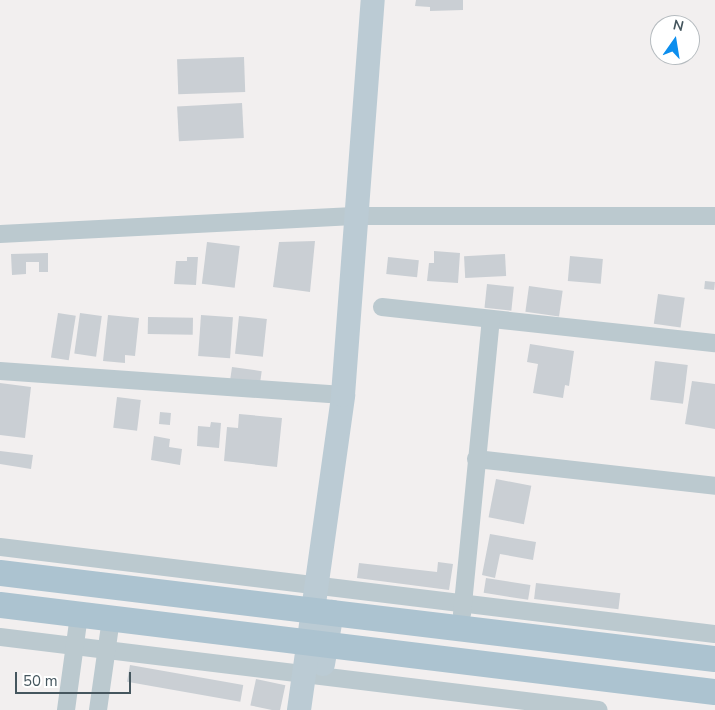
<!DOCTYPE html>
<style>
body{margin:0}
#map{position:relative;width:715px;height:710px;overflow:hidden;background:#f2efef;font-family:"Nunito Sans",sans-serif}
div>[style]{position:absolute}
.building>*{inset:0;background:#cacfd4;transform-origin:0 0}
.street>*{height:18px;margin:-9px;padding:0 9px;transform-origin:9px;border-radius:9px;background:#bbc9cf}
.secondary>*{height:24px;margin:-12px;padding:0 12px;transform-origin:12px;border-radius:12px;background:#bbcbd4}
.primary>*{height:26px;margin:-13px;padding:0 13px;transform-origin:13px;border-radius:13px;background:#acc3d0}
span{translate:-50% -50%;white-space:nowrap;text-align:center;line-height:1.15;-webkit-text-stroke:4.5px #fff;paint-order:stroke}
.north{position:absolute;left:650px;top:15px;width:50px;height:50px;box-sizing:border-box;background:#fff;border:1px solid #b5bbbf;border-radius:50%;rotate:13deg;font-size:14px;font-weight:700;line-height:20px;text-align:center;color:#45565e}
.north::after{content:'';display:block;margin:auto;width:18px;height:22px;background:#0c8eee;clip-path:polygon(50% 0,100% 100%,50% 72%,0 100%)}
.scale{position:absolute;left:15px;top:672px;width:116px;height:22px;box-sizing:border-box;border:2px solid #45565e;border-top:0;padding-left:6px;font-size:15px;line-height:18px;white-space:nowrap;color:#45565e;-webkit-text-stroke:4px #fff;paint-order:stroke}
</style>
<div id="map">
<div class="building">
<div style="clip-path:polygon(416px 0,463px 0,463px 10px,430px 11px,430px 7px,415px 6px)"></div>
<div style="left:244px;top:57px;width:35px;height:67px;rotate:88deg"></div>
<div style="left:242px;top:103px;width:35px;height:65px;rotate:87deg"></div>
<div style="clip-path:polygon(315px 241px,310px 292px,273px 287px,279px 242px)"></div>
<div style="left:207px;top:242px;width:33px;height:42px;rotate:7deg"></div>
<div style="clip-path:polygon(434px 251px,460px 253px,458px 283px,427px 281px,429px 263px,434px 263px)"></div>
<div style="clip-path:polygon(48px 253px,48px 272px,39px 272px,39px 262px,26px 262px,26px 274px,12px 275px,11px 254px)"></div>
<div style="left:505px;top:254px;width:22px;height:41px;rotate:87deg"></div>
<div style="left:570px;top:256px;width:33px;height:25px;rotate:5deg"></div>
<div style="clip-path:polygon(187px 257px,198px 257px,196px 285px,174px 284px,176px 261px,187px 261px)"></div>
<div style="left:388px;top:257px;width:31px;height:17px;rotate:6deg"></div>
<div style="left:705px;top:281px;width:10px;height:8px;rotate:6deg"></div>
<div style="left:487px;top:284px;width:27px;height:24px;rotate:6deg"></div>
<div style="left:529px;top:286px;width:34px;height:26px;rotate:8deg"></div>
<div style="left:658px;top:294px;width:27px;height:30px;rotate:8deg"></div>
<div style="left:58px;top:313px;width:18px;height:45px;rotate:9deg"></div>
<div style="left:80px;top:313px;width:22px;height:41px;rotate:8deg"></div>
<div style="clip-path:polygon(108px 315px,139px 318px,135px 356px,125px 355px,125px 363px,103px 361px)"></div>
<div style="left:201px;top:315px;width:32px;height:41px;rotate:4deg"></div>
<div style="left:239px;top:316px;width:28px;height:38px;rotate:6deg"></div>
<div style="left:148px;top:317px;width:45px;height:17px;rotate:1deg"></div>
<div style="clip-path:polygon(530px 344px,574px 351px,569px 386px,565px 385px,563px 398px,533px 393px,538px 364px,527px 362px)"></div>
<div style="left:655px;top:361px;width:33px;height:39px;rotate:7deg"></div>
<div style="left:232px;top:367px;width:30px;height:13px;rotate:8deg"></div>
<div style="clip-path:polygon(692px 381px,715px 384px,715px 429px,685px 424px)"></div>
<div style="clip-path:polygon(0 383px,31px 387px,25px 438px,0 435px)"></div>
<div style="left:117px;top:397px;width:24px;height:31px;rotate:7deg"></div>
<div style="left:160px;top:412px;width:11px;height:12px;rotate:5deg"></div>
<div style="clip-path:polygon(239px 414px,282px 418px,277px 467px,224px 461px,227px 427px,238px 428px)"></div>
<div style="clip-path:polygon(211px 422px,221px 423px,219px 448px,197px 446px,198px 426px,210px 427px)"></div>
<div style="clip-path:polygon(154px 436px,170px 439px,169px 447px,182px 449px,180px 465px,151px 460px)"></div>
<div style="clip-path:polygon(0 451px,33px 455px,31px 469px,0 464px)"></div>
<div style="left:496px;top:479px;width:36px;height:39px;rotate:11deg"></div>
<div style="clip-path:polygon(490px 534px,536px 542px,533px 560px,500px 554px,495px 578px,482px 575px)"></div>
<div style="clip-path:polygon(438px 562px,453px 564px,449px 590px,357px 578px,359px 563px,437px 572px)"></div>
<div style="left:486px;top:578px;width:45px;height:15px;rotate:9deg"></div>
<div style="left:536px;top:583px;width:85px;height:16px;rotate:7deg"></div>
<div style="left:130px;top:665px;width:115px;height:17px;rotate:10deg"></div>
<div style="left:256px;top:679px;width:30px;height:27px;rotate:12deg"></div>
</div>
<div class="street">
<div style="left:0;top:234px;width:359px;rotate:-2.9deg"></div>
<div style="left:359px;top:216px;width:356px"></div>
<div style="left:382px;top:307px;width:335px;rotate:6.2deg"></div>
<div style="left:0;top:371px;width:344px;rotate:4deg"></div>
<div style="left:476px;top:459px;width:241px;rotate:6.4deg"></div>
<div style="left:0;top:547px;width:720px;rotate:6.94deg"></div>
<div style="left:462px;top:614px;width:296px;rotate:-84.4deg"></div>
<div style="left:0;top:637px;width:603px;rotate:6.95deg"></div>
<div style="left:66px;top:710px;width:96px;rotate:-82.2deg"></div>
<div style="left:98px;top:710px;width:92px;rotate:-81.9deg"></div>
</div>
<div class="secondary">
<div style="left:323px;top:664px;width:53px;rotate:-80.2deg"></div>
<div style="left:299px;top:710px;width:318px;rotate:-82deg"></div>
<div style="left:343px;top:395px;width:396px;rotate:-85.7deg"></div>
</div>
<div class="primary">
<div style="left:0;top:573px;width:720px;rotate:6.86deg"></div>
<div style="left:0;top:605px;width:720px;rotate:6.94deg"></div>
</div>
<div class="north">N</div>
<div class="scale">50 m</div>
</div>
